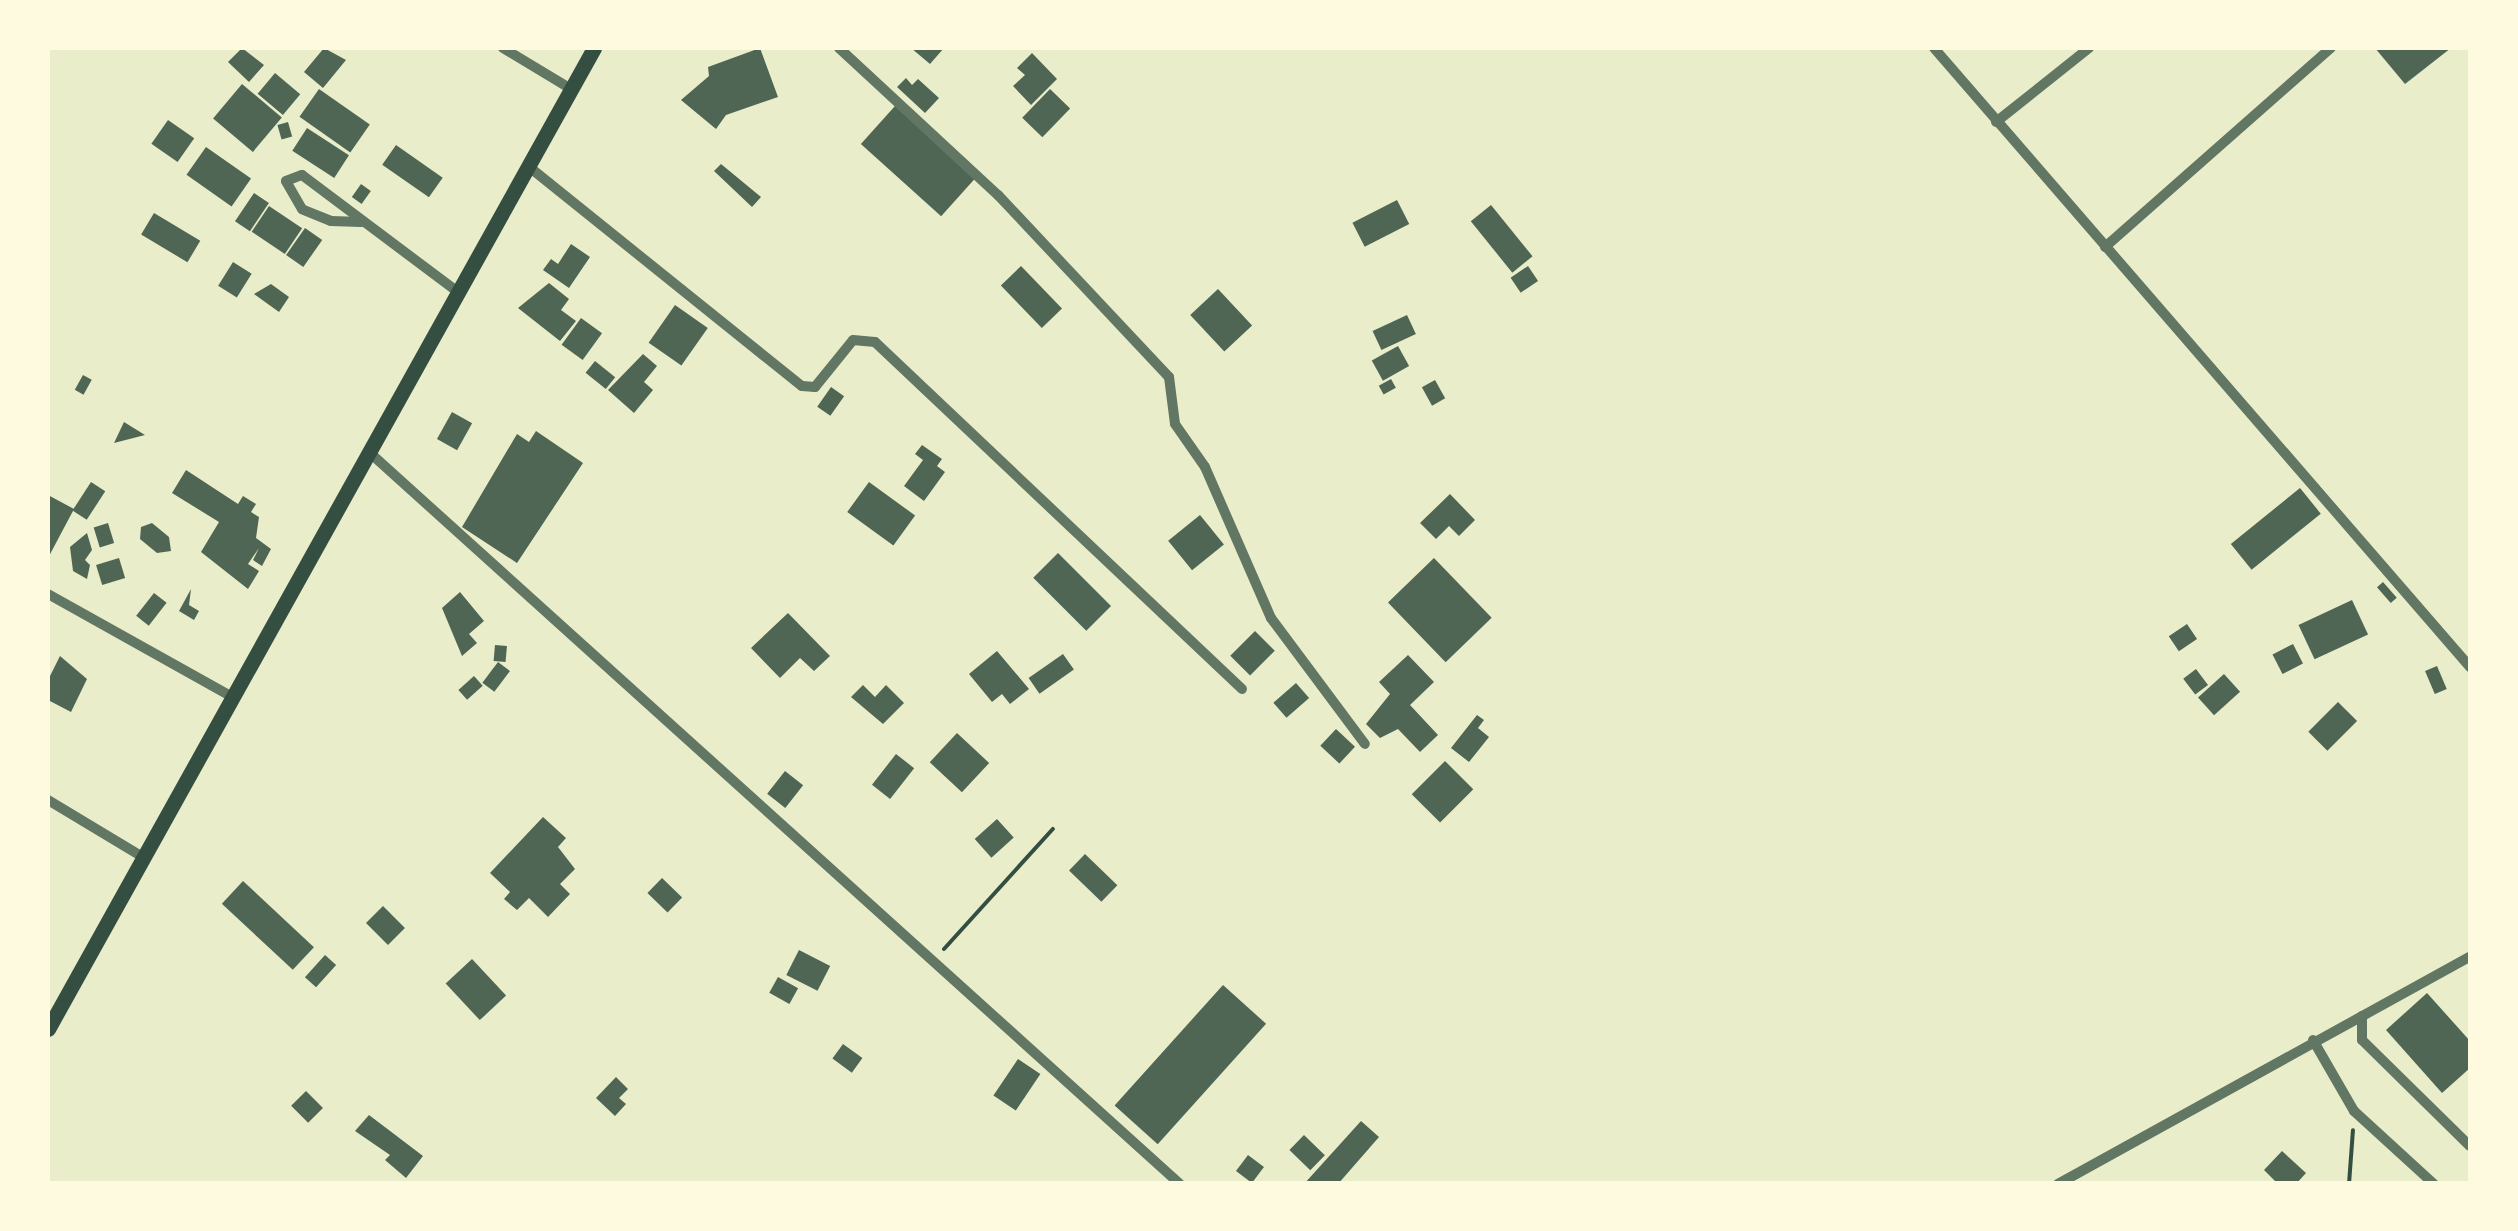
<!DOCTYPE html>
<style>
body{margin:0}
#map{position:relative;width:2518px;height:1231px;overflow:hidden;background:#e9edc9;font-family:"Noto Sans",sans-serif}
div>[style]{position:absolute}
.building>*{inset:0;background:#4f6655;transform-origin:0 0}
.path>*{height:4px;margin:-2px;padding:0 2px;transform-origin:2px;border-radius:2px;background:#344e41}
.minor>*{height:10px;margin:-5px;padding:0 5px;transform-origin:5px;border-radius:5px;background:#617663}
.primary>*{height:15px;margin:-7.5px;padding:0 7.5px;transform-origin:7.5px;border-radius:7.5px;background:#344e41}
span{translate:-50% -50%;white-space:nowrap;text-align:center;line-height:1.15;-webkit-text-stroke:10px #fefae0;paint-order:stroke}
.frame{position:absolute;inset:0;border:50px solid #fefae0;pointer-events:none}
</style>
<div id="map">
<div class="building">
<div style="clip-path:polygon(242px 48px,264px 65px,249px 82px,228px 62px)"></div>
<div style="clip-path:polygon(324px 48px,346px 60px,323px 88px,304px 72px)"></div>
<div style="clip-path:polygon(760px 48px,778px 97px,726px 115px,716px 129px,681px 100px,709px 76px,708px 67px)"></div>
<div style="clip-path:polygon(911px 48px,944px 48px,930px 64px)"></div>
<div style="clip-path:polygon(2375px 48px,2451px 48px,2405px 84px)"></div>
<div style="clip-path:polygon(1032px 53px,1057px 79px,1031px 105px,1013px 86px,1025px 75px,1017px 68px)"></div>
<div style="left:275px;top:73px;width:33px;height:27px;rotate:40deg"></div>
<div style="clip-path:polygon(906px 78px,912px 85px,918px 79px,939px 98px,925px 113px,897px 87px)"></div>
<div style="left:242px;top:84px;width:52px;height:45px;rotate:40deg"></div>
<div style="left:319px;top:89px;width:62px;height:34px;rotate:35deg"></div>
<div style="left:1050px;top:89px;width:28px;height:40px;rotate:44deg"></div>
<div style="left:895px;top:106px;width:108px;height:51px;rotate:42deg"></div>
<div style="left:168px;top:120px;width:32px;height:29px;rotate:35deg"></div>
<div style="left:288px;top:122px;width:15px;height:11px;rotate:74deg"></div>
<div style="left:307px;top:128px;width:50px;height:27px;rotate:33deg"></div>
<div style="left:396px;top:145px;width:57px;height:24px;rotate:35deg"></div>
<div style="left:206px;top:147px;width:55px;height:34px;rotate:35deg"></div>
<div style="clip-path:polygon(721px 164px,761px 197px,752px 207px,714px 171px)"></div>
<div style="left:361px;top:184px;width:12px;height:16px;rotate:35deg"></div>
<div style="left:254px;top:193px;width:18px;height:34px;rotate:34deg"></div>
<div style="left:1397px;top:200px;width:27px;height:50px;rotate:63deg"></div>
<div style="left:1491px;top:205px;width:66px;height:26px;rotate:51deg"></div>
<div style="left:269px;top:206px;width:40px;height:31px;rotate:34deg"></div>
<div style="left:154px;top:213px;width:54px;height:25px;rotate:31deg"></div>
<div style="left:305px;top:228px;width:21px;height:33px;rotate:35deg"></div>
<div style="clip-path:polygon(571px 244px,590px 257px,569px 288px,543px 270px,551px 259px,558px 264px)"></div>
<div style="left:233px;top:262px;width:22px;height:28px;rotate:32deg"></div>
<div style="left:1021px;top:266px;width:59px;height:28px;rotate:46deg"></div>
<div style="left:1528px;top:266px;width:18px;height:21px;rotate:56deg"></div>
<div style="clip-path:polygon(549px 283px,569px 299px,561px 310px,576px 321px,560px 341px,518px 308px)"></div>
<div style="clip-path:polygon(271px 284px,289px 297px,279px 312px,254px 294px)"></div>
<div style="left:1218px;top:289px;width:50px;height:38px;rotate:47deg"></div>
<div style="left:675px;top:305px;width:40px;height:46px;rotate:35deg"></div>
<div style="left:1407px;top:315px;width:21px;height:38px;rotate:65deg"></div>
<div style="left:581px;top:318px;width:26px;height:33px;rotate:36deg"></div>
<div style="left:1398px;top:346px;width:23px;height:30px;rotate:61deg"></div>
<div style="clip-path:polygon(643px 354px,657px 366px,644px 382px,653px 390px,634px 413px,608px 390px)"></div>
<div style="left:595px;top:361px;width:26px;height:15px;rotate:39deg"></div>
<div style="left:83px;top:375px;width:10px;height:17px;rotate:29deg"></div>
<div style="left:1391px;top:379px;width:10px;height:14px;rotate:61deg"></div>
<div style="left:1435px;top:380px;width:21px;height:15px;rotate:61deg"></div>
<div style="left:831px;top:387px;width:16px;height:24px;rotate:35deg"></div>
<div style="left:452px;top:412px;width:23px;height:31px;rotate:29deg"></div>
<div style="clip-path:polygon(124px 422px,145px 435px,114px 443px)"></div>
<div style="clip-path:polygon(536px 431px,583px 463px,517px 563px,462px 527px,517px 434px,529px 442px)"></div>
<div style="clip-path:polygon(922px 445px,942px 459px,937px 466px,945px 472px,924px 501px,904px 486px,923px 460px,915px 454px)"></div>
<div style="clip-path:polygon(186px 470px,238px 504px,243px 496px,256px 504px,251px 512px,259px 517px,256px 538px,271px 549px,262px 566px,253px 560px,259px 548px,248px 564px,259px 571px,248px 589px,201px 552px,219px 522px,172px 493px)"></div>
<div style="left:91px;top:482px;width:17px;height:34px;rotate:33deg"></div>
<div style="left:869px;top:482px;width:57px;height:37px;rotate:36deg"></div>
<div style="left:2300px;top:488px;width:33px;height:89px;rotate:51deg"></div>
<div style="clip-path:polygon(1450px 494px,1475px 520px,1459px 536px,1449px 526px,1436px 539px,1420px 523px)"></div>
<div style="clip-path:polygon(48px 495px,74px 509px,48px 558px)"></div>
<div style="left:1200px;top:515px;width:38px;height:41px;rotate:51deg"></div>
<div style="left:108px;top:523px;width:21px;height:15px;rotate:73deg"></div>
<div style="clip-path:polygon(152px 523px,169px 537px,171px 551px,157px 553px,140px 539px,141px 527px)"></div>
<div style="clip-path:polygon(87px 533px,92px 550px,85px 560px,90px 565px,87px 579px,73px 571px,70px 547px)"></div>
<div style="left:1058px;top:553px;width:75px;height:35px;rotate:45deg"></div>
<div style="left:119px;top:558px;width:21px;height:24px;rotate:73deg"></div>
<div style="left:1434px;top:558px;width:83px;height:64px;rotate:46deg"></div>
<div style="left:2383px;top:582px;width:21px;height:8px;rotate:49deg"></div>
<div style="clip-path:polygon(191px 589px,189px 605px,199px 611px,194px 620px,179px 611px)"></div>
<div style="clip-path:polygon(460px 592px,484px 621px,469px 634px,477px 643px,462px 656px,442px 608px)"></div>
<div style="left:154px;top:593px;width:16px;height:29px;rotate:38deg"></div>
<div style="left:2352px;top:600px;width:38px;height:59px;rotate:65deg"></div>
<div style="clip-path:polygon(788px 613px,830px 656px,814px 671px,800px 658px,780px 678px,751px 648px)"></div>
<div style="left:2187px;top:624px;width:18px;height:22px;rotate:56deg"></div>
<div style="left:1255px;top:631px;width:28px;height:35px;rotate:45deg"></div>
<div style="left:2293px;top:644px;width:22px;height:23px;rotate:63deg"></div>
<div style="left:495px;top:645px;width:12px;height:16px;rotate:5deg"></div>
<div style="clip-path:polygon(997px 651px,1029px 689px,1010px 704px,1002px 694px,992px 702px,969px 674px)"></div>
<div style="left:1063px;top:654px;width:19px;height:42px;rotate:55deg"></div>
<div style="clip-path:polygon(1408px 655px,1434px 682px,1410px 705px,1438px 735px,1420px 752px,1398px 729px,1380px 738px,1366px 724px,1390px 694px,1379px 682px)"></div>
<div style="clip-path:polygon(60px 656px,87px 679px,71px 712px,48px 700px,48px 680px)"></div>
<div style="left:498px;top:662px;width:15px;height:26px;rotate:37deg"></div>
<div style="left:2437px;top:666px;width:25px;height:13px;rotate:67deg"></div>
<div style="left:2196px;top:669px;width:20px;height:16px;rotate:53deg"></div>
<div style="left:2224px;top:674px;width:24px;height:35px;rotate:48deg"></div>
<div style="left:474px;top:676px;width:13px;height:21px;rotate:48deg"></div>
<div style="left:1296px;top:683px;width:20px;height:30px;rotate:49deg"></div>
<div style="clip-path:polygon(863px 685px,875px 697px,886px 685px,904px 703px,883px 724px,851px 697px)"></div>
<div style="left:2338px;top:702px;width:27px;height:42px;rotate:45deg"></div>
<div style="clip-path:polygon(1477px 715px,1484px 720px,1478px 728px,1489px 737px,1469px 762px,1451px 748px)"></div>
<div style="left:1336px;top:729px;width:26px;height:23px;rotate:43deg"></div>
<div style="left:957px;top:733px;width:44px;height:40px;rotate:43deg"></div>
<div style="left:896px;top:754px;width:23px;height:39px;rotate:38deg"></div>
<div style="left:1445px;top:761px;width:40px;height:47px;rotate:45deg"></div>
<div style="left:785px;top:771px;width:23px;height:29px;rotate:38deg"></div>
<div style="clip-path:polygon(543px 817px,566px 838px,558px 847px,575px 869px,560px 884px,570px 894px,548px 917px,529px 898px,517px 910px,504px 899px,510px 892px,490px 873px)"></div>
<div style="left:997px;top:819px;width:25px;height:30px;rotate:48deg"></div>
<div style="left:1085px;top:854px;width:45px;height:23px;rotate:44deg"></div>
<div style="left:662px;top:878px;width:28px;height:21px;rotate:44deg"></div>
<div style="left:243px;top:881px;width:97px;height:31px;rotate:43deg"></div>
<div style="left:383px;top:906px;width:31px;height:24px;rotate:45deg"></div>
<div style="left:799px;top:950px;width:35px;height:28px;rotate:27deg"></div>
<div style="left:325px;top:955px;width:15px;height:30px;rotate:42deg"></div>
<div style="left:472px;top:959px;width:50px;height:36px;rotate:47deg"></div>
<div style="left:778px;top:977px;width:23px;height:18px;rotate:29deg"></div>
<div style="left:1223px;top:985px;width:58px;height:162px;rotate:42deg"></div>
<div style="clip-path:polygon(2427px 993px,2470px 1041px,2470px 1068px,2442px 1093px,2386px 1030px)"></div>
<div style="left:843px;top:1044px;width:24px;height:18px;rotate:36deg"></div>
<div style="left:1018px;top:1059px;width:27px;height:44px;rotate:34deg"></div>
<div style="clip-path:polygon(616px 1077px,628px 1089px,619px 1098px,626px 1104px,615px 1116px,596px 1098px)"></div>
<div style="left:306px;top:1091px;width:24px;height:21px;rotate:45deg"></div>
<div style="clip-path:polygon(369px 1115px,423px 1156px,406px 1178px,385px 1160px,390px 1155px,355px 1131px)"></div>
<div style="clip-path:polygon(1361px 1121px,1379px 1137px,1338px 1184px,1304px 1184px)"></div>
<div style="left:1304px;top:1135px;width:29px;height:21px;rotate:44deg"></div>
<div style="clip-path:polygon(2282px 1151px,2306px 1173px,2296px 1184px,2278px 1184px,2264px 1170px)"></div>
<div style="left:1248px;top:1155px;width:20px;height:20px;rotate:37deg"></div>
</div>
<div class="path">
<div style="left:944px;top:949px;width:162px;rotate:-47.8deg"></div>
<div style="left:2349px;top:1184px;width:54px;rotate:-85.8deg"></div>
</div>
<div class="minor">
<div style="left:503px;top:48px;width:79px;rotate:31.1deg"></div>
<div style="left:839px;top:48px;width:217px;rotate:42.8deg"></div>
<div style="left:998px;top:195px;width:250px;rotate:46.8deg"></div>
<div style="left:1169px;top:377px;width:47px;rotate:82.7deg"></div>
<div style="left:1175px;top:424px;width:52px;rotate:55.1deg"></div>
<div style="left:1205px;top:467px;width:165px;rotate:66.4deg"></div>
<div style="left:1271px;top:618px;width:157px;rotate:53.3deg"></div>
<div style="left:1934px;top:48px;width:819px;rotate:49.11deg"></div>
<div style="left:1996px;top:122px;width:119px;rotate:-38.5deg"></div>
<div style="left:528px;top:166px;width:351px;rotate:38.8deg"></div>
<div style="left:802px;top:386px;width:13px;rotate:4deg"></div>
<div style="left:815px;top:387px;width:60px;rotate:-51deg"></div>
<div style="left:853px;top:340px;width:22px;rotate:5deg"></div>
<div style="left:875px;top:342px;width:505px;rotate:43.4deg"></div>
<div style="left:361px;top:222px;width:30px;rotate:-178deg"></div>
<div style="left:331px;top:221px;width:31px;rotate:-158deg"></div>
<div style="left:302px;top:209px;width:32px;rotate:-120deg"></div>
<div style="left:286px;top:181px;width:17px;rotate:-21deg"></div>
<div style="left:302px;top:175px;width:195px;rotate:36.9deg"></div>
<div style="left:2105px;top:247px;width:301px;rotate:-41.4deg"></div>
<div style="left:369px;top:452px;width:1092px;rotate:42.07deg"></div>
<div style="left:48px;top:594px;width:213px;rotate:29.2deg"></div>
<div style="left:48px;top:800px;width:111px;rotate:31deg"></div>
<div style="left:2362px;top:1016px;width:24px;rotate:90deg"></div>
<div style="left:2362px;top:1040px;width:151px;rotate:44.5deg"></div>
<div style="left:2313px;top:1040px;width:82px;rotate:60deg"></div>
<div style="left:2354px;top:1111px;width:108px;rotate:42.4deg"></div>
<div style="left:2058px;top:1184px;width:470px;rotate:-28.9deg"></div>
</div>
<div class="primary">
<div style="left:48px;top:1029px;width:1123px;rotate:-60.9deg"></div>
</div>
<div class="frame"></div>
</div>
